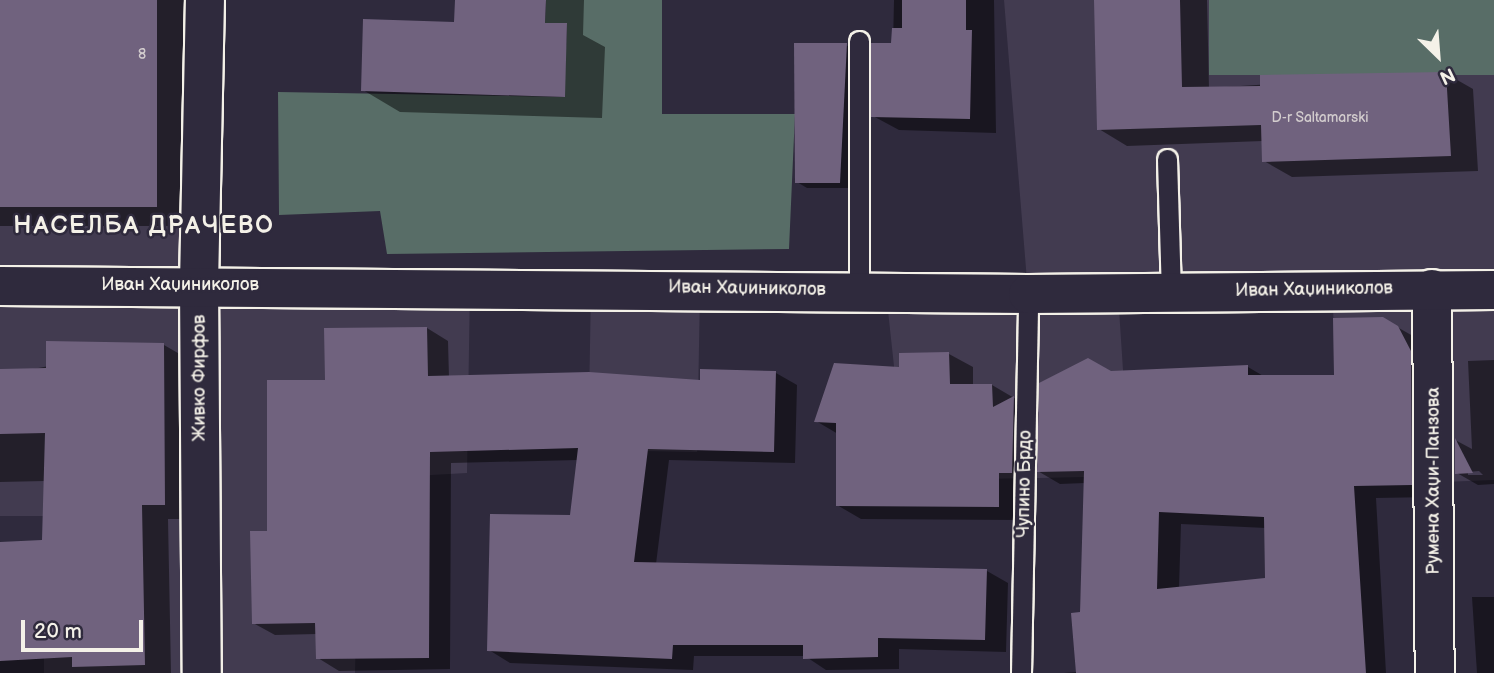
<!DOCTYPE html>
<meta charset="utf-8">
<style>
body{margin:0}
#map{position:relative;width:1494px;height:673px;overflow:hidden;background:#2f2a3d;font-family:"Balsamiq Sans",sans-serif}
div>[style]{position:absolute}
.built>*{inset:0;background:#423b50;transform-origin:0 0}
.green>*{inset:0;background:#586d67;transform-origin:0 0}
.shadow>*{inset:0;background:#0007;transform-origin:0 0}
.building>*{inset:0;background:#70627e;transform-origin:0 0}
.roads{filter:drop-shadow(2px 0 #f4f1e8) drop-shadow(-2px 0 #f4f1e8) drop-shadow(0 2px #f4f1e8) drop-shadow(0 -2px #f4f1e8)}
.lane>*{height:19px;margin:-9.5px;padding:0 9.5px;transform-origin:9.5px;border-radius:9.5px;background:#2f2a3d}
.street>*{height:38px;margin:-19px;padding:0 19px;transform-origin:19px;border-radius:19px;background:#2f2a3d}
.secondary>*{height:38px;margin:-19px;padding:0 19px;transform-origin:19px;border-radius:19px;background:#2f2a3d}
span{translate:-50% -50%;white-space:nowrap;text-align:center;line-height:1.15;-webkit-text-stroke:5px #2f2a3d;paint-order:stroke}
.number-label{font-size:14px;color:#d3cdce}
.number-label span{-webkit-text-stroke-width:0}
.street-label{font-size:18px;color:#f4f1e8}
.district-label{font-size:24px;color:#f4f1e8;font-weight:700;letter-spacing:2px}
.north{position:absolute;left:1403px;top:21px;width:70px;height:70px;-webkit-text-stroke:5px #2f2a3d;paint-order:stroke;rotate:155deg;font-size:19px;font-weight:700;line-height:28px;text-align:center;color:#f4f1e8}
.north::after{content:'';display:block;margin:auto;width:24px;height:32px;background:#f4f1e8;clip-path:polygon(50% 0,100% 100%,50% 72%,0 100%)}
.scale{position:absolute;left:21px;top:620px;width:122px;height:32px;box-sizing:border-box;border:4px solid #f4f1e8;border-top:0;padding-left:9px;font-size:21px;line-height:24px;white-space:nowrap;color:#f4f1e8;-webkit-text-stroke:5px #2f2a3d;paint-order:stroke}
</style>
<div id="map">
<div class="built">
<div style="clip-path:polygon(0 0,205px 0,199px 284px,470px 286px,467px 473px,360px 479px,355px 673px,44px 673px,44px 516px,0 516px)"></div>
<div style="clip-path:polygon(1004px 0,1209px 0,1210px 75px,1494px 71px,1494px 480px,1316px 487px,1335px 462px,1333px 290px,1118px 294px,1130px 476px,940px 480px,900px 422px,886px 292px,1028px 293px)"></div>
<div style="left:591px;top:288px;width:109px;height:162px;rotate:1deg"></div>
</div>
<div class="green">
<div style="clip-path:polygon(546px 0,662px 0,662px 114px,795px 114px,789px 249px,387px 254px,380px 211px,279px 215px,278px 92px,564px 97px,567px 24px,545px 23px)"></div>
<div style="left:1209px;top:0;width:285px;height:75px"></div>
</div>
<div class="shadow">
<div style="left:0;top:0;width:189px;height:226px"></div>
<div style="clip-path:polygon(457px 0,584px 0,583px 35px,605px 47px,602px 118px,400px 112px,363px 90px,456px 24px)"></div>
<div style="clip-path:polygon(894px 0,994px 0,996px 133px,899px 130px,873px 116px,893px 45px)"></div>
<div style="clip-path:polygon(1095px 0,1207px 0,1209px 88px,1445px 73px,1473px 89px,1478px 171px,1292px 177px,1264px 161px,1263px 141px,1127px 146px,1099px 129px)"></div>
<div style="clip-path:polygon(846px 45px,857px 51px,850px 188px,807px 188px,797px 182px)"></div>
<div style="clip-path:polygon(evenodd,1383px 319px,1420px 340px,1433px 497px,1376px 498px,1386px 673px,1064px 673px,1078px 672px,1085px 483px,1060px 484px,1036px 470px,1036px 485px,1023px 486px,1023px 520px,861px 519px,837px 505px,838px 434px,816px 421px,901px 368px,949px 354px,973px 367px,973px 386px,992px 385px,1040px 413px,1111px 373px,1248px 367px,1265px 377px,1336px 377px,1383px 319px,1181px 524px,1266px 528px,1267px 580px,1179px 588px,1181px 524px)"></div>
<div style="clip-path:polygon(427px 328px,448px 341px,449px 377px,702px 382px,776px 373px,797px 385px,795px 463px,669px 460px,656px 564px,987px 571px,1008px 583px,1006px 652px,899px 649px,899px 669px,826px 670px,805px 656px,694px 656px,693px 670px,510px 663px,489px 650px,572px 517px,578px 460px,451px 463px,450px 669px,339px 671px,318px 658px,317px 634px,275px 635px,253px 623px,269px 532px,327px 381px)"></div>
<div style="clip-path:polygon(164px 345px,190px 360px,190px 519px,168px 519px,171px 673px,0 673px,0 544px,44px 542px,45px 481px,0 482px,0 375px)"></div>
<div style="clip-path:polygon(evenodd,1494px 360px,1494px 484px,1478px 485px,1457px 473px,1457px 441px,1472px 449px,1468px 361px,1494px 360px,1479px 471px,1483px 475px,1468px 475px,1468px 472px,1479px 471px)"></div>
<div style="clip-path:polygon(1472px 597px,1494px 597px,1494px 673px,1477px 673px)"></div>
</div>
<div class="building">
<div style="left:0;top:0;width:157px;height:207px"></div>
<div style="clip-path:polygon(455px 0,546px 0,545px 23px,567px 23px,565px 97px,361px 91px,363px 19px,454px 22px)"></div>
<div style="clip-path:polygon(902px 0,966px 0,966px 30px,972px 30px,970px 119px,871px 117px,871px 43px,891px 43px,892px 28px,902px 28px)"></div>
<div style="clip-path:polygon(1094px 0,1180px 0,1182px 87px,1260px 86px,1260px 75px,1446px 72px,1451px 156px,1262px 162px,1261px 125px,1097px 130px)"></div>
<div style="clip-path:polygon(794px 43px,847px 43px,840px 183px,795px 183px)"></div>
<div style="clip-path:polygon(evenodd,1383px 317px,1398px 326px,1411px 351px,1412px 485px,1354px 486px,1366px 673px,1076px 673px,1071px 613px,1080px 612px,1084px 471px,1037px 472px,1039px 383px,1088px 358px,1111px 371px,1248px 365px,1248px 375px,1334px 375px,1333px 318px,1383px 317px,1159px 512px,1264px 517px,1265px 578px,1157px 589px,1159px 512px)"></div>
<div style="clip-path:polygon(427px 327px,428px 376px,589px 372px,700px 380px,700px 369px,776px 371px,774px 452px,648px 449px,634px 562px,987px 569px,985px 640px,878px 638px,878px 657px,803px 659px,803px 645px,673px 645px,672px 659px,487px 651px,490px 514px,570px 515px,578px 448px,430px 452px,429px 658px,316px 659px,315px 623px,252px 624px,250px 531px,267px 531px,267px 380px,325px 380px,324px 328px)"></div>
<div style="clip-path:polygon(46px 341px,164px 343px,165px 505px,142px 505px,145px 665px,72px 667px,72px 657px,0 661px,0 542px,42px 540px,45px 433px,0 434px,0 369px,46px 368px)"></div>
<div style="clip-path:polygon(949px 352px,950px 384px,992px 384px,993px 407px,1014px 396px,1012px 473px,999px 473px,999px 507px,836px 506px,836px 423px,814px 422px,834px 363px,899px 367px,899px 353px)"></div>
<div style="clip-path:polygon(1455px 438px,1473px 473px,1455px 474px)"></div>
</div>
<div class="roads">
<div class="lane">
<div style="left:859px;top:41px;width:250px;rotate:90deg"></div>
<div style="left:1167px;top:159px;width:134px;rotate:88.3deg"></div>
<div style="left:1021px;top:673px;width:379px;rotate:-88.9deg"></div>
</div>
<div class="street">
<div style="left:199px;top:284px;width:389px;rotate:89.6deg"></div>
<div style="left:1432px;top:289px;width:384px;rotate:89.6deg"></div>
</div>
<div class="secondary">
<div style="left:199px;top:284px;width:284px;rotate:-88.8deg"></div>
<div style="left:0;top:286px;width:1028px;rotate:0.45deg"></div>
<div style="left:1028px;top:294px;width:466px;rotate:-0.5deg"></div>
</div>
</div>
<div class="number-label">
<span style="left:142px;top:55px">8</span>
<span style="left:1320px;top:118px">D-r Saltamarski</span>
</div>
<div class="street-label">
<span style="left:180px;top:285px">Иван Хаџиниколов</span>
<span style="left:747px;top:289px;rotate:1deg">Иван Хаџиниколов</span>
<span style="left:1314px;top:290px;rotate:-1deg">Иван Хаџиниколов</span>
<span style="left:200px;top:378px;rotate:-90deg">Живко Фирфов</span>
<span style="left:1434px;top:481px;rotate:-90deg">Румена Хаџи-Панзова</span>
<span style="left:1025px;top:484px;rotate:-89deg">Чупино Брдо</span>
</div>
<div class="district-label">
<span style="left:144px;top:226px">НАСЕЛБА ДРАЧЕВО</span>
</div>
<div class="north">N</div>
<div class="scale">20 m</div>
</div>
